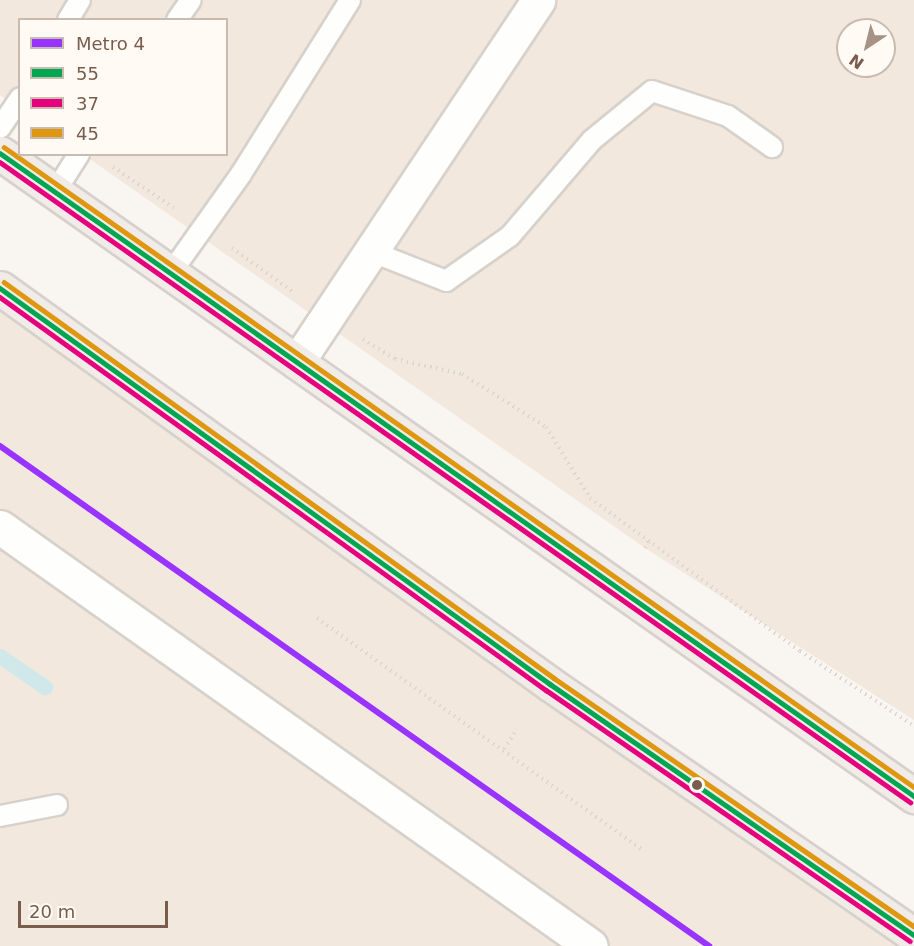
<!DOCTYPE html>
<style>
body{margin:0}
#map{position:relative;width:914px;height:946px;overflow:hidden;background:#f9f5f0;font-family:"DejaVu Sans",sans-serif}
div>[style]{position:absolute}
.residential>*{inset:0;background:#f2e8de}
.stream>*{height:15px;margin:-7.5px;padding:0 7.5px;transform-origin:7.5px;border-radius:7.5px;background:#d0e8ea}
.path>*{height:4px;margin-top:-2px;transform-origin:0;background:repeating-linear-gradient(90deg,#dcd5d0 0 1.5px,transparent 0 6px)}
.roads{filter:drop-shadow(2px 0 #d7d1cb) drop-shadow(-2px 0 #d7d1cb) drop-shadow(0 2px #d7d1cb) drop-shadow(0 -2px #d7d1cb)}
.service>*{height:20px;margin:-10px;padding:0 10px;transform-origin:10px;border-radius:10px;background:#fefefd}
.minor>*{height:33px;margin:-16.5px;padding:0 16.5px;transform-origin:16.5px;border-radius:16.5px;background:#fefefd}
.trunk>*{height:33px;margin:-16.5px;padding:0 16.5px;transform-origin:16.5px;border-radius:16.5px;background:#f2ece8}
.bus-1>*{height:4.5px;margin:-2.25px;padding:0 2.25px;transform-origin:2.25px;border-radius:2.25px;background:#00a651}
.bus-2>*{height:4.5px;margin:-2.25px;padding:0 2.25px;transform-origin:2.25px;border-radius:2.25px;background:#e5007d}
.bus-3>*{height:4.5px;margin:-2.25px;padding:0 2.25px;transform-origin:2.25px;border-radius:2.25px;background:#de970f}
.metro-1>*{height:6px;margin:-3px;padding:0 3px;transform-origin:3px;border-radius:3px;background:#93f}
.dots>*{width:16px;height:16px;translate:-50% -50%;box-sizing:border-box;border:3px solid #fffaf3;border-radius:50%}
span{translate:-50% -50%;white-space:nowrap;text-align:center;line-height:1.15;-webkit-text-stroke:6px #fffaf3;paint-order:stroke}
.legend{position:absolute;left:18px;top:18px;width:210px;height:138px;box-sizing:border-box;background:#fffaf3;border:2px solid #cabbb1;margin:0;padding:8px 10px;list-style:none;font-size:18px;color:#7a5c4d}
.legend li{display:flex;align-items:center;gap:12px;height:30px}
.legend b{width:30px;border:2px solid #cabbb1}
.north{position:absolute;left:836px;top:18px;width:60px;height:60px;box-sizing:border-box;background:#fffaf3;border:2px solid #cabbb1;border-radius:50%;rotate:215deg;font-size:16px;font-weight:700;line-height:24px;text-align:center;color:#7a5c4d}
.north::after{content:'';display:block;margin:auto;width:21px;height:27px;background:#a69286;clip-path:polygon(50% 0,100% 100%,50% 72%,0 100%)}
.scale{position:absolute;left:18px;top:901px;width:150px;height:27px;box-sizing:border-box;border:3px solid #7a5c4d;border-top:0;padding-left:8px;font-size:18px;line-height:21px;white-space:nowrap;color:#7a5c4d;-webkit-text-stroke:4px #fffaf3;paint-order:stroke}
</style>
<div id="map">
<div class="residential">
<div style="clip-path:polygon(evenodd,0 0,914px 0,914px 720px,645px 548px,84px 155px,226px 154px,226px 20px,20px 20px,19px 109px,0 95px,0 0,848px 30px,884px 30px,884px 66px,848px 66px,848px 30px)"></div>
<div style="clip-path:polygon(0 288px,914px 946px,0 946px)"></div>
</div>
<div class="stream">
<div style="left:0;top:656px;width:55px;rotate:34.6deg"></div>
</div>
<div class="path">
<div style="left:113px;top:167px;width:73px;rotate:33.9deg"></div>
<div style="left:232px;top:248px;width:74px;rotate:35.6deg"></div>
<div style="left:363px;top:339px;width:38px;rotate:32deg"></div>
<div style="left:395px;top:359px;width:69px;rotate:12.6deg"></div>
<div style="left:462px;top:374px;width:99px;rotate:32.2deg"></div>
<div style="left:546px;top:427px;width:84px;rotate:58.2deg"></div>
<div style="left:590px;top:498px;width:260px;rotate:36.1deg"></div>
<div style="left:800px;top:651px;width:136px;rotate:33.3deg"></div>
<div style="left:645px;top:548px;width:9px;rotate:-63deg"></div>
<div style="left:317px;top:618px;width:402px;rotate:35.5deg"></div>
<div style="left:504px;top:749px;width:24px;rotate:-57deg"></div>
</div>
<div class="roads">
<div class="service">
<div style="left:68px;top:20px;width:23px;rotate:-59deg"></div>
<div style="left:177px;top:20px;width:24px;rotate:-55deg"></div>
<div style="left:0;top:128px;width:36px;rotate:-56deg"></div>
<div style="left:55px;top:192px;width:45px;rotate:-57.7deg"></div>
<div style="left:370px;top:251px;width:82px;rotate:21.5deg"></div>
<div style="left:446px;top:281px;width:78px;rotate:-35.1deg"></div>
<div style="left:510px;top:236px;width:126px;rotate:-49.5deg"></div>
<div style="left:592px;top:140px;width:77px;rotate:-39.2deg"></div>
<div style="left:652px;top:91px;width:80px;rotate:18.2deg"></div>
<div style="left:728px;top:116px;width:54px;rotate:35.2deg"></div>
<div style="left:170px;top:274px;width:123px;rotate:-54.6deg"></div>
<div style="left:241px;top:174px;width:205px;rotate:-57.9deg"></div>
<div style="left:0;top:816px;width:58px;rotate:-10.9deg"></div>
</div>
<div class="minor">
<div style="left:297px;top:362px;width:435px;rotate:-56.3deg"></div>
<div style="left:0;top:527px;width:724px;rotate:35.34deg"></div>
</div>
<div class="trunk">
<div style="left:0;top:153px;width:1118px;rotate:35.13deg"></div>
<div style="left:0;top:288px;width:678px;rotate:35.75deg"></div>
<div style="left:550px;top:684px;width:442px;rotate:34.6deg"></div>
</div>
</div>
<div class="bus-1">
<div style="left:0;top:153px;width:1118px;rotate:35.13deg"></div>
<div style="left:0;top:288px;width:678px;rotate:35.75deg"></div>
<div style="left:550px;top:684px;width:442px;rotate:34.6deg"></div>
</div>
<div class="bus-2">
<div style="left:0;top:162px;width:1113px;rotate:35.12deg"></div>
<div style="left:0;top:297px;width:673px;rotate:35.75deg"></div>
<div style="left:546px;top:690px;width:442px;rotate:34.6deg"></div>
</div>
<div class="bus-3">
<div style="left:4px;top:147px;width:1113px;rotate:35.12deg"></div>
<div style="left:4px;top:282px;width:678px;rotate:35.75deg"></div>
<div style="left:554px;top:678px;width:437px;rotate:34.6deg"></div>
</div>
<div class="metro-1">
<div style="left:0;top:446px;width:868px;rotate:35.19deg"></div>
</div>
<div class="dots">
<div style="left:697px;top:785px;background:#7a5c4d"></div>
</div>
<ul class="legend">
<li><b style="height:8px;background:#93f"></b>Metro 4</li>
<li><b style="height:8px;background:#00a651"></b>55</li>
<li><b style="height:8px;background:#e5007d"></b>37</li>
<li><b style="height:8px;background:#de970f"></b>45</li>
</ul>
<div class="north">N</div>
<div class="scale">20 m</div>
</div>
